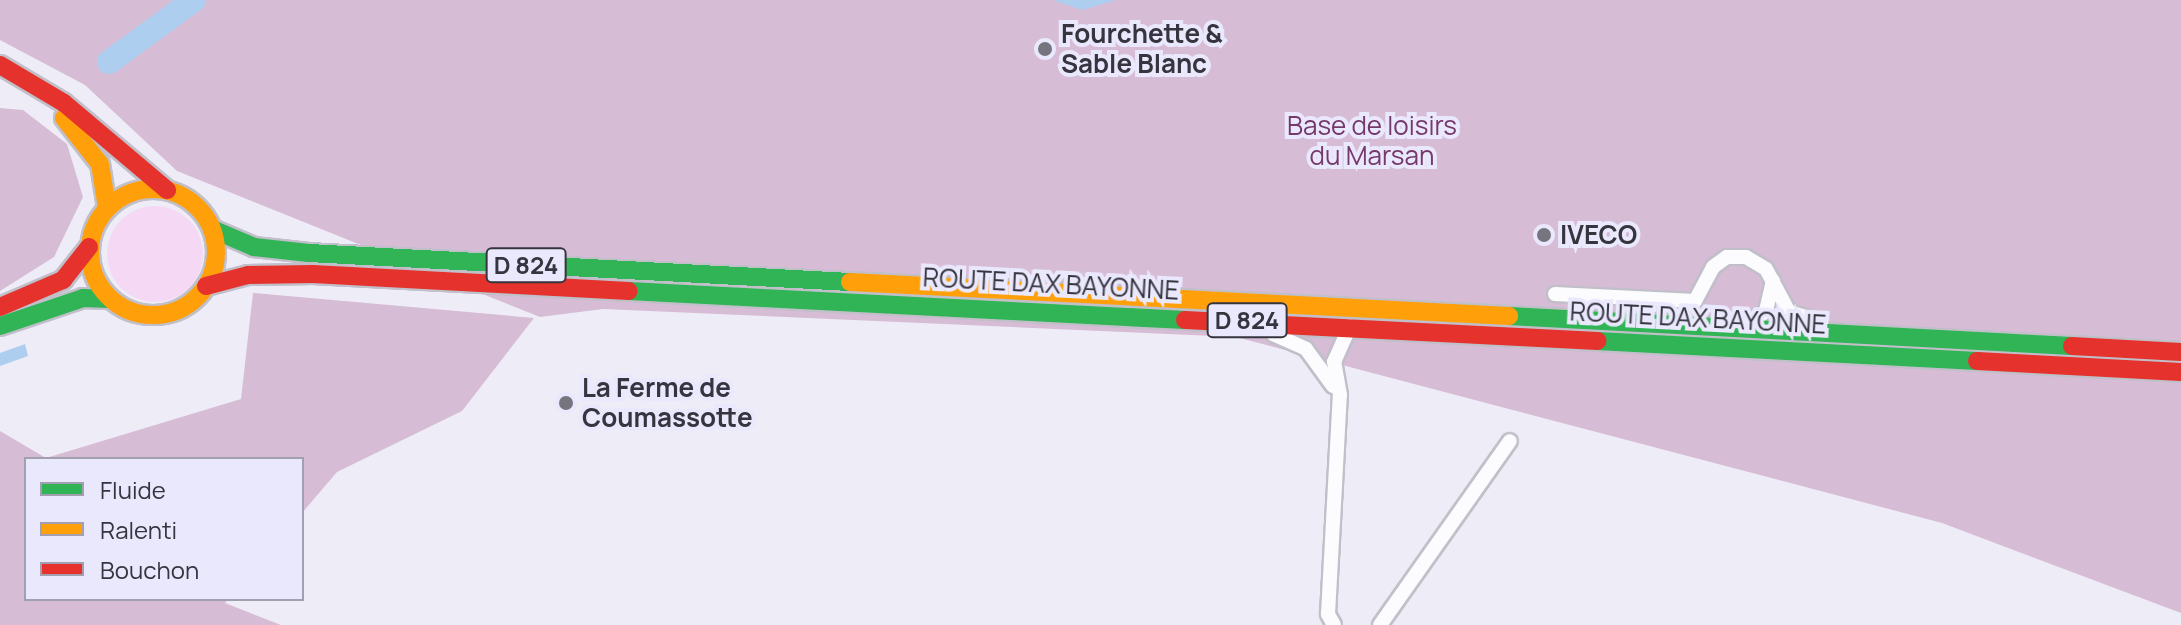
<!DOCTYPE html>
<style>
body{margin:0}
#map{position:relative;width:2181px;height:625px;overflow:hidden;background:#eeecf7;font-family:Manrope,sans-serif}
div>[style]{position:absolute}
.green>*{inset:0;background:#f5d9f4}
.round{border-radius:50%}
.forest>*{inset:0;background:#d7bcd6}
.water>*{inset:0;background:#adceef}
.river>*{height:24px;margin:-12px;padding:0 12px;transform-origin:12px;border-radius:12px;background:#adceef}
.roads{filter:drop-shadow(2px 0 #c1bfc9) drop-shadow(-2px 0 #c1bfc9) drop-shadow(0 2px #c1bfc9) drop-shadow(0 -2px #c1bfc9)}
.street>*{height:14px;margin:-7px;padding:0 7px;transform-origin:7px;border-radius:7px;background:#fcfcfe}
.fast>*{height:18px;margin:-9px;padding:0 9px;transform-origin:9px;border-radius:9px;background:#30b455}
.slow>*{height:18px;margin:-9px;padding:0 9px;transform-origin:9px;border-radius:9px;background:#ff9f0a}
.slow>.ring{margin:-9px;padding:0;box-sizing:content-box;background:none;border:18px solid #ff9f0a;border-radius:50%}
.jam>*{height:18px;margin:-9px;padding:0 9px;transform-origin:9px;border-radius:9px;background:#e5322d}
.dots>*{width:22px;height:22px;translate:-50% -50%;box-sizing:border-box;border:4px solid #eae8fc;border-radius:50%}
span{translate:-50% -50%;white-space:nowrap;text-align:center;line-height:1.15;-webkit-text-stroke:8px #eae8fc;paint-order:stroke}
.shield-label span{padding:2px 6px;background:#eae8fc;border:2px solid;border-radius:6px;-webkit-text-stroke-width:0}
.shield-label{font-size:24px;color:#36353f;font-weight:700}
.poi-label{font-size:26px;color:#36353f;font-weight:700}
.left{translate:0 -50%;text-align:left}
.park-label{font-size:26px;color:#76396c}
.street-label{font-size:26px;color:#36353f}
.legend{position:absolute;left:24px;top:457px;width:280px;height:144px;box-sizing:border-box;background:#eae8fc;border:2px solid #a2a0b0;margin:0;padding:10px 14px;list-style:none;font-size:24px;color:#36353f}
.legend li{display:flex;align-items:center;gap:16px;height:40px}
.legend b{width:40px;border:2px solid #a2a0b0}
</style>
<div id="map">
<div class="green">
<div class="round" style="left:107px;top:206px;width:96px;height:96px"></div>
</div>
<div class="forest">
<div style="clip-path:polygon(0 0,2181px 0,2181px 613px,1942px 523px,1236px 337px,603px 309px,540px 317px,177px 171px,85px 85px,0 40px)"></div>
<div style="clip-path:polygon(0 108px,23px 110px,67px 144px,83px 197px,54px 257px,0 291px)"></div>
<div style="clip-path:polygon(253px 293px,534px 318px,462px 411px,337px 472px,302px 513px,302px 459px,26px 459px,26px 599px,228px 599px,225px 603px,281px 625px,0 625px,0 431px,46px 458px,241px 399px)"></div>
</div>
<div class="water">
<div style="clip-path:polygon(1053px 0,1116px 0,1082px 10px)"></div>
<div style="clip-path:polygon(25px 344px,28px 356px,0 366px,0 353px)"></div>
</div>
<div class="river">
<div style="left:109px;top:62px;width:105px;rotate:-36.1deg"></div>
</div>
<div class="roads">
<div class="street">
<div style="left:1555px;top:294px;width:140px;rotate:2.9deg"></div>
<div style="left:1695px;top:301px;width:38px;rotate:-62deg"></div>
<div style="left:1713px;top:267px;width:17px;rotate:-36deg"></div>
<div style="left:1727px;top:257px;width:19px"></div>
<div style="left:1746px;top:257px;width:23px;rotate:31deg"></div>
<div style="left:1766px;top:269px;width:49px;rotate:61.9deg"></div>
<div style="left:1789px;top:312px;width:34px;rotate:17deg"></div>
<div style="left:1744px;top:328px;width:28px;rotate:-38deg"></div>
<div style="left:1766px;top:311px;width:31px;rotate:-77deg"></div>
<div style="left:1273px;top:334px;width:36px;rotate:24deg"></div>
<div style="left:1306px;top:349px;width:46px;rotate:53.9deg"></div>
<div style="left:1334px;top:625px;width:13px;rotate:-119deg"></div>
<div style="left:1328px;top:614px;width:219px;rotate:-86.9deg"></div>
<div style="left:1340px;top:395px;width:34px;rotate:-100deg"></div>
<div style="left:1334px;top:362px;width:39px;rotate:-66deg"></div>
<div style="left:1380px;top:625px;width:225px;rotate:-54.8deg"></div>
</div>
<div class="fast">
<div style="left:212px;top:229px;width:46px;rotate:23.2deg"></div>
<div style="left:254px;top:247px;width:55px;rotate:6.2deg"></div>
<div style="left:309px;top:253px;width:542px;rotate:3.07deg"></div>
<div style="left:629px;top:291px;width:557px;rotate:2.99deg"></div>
<div style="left:1509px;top:316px;width:564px;rotate:3.05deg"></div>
<div style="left:0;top:326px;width:88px;rotate:-18.6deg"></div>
<div style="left:83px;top:298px;width:27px;rotate:2deg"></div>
<div style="left:1597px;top:341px;width:381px;rotate:3deg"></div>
</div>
<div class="slow">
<div style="left:64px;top:118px;width:58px;rotate:52deg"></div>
<div style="left:100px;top:164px;width:44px;rotate:80.8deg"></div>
<div class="ring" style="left:90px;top:189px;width:108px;height:108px"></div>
<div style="left:850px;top:282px;width:660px;rotate:2.95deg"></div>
</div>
<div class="jam">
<div style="left:0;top:65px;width:74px;rotate:30.7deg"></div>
<div style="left:64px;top:103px;width:135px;rotate:40.2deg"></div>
<div style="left:206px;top:286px;width:43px;rotate:-14.7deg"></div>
<div style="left:248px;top:275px;width:65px;rotate:-0.9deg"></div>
<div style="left:313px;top:274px;width:316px;rotate:3.1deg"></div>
<div style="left:0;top:307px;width:69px;rotate:-23.2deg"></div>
<div style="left:63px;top:280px;width:42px;rotate:-51.8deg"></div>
<div style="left:1185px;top:320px;width:413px;rotate:2.9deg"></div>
<div style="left:2072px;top:346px;width:109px;rotate:3.2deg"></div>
<div style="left:1977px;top:361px;width:204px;rotate:3.1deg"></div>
</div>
</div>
<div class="dots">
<div style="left:1045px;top:49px;background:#76757f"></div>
<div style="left:1544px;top:235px;background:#76757f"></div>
<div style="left:566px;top:403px;background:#76757f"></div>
</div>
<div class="shield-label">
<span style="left:526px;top:265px">D 824</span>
<span style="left:1247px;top:320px">D 824</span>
</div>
<div class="poi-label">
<span class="left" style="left:1061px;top:49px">Fourchette &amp;<br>Sable Blanc</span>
<span class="left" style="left:1560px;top:235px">IVECO</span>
<span class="left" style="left:582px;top:403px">La Ferme de<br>Coumassotte</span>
</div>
<div class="park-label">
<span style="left:1372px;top:141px">Base de loisirs<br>du Marsan</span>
</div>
<div class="street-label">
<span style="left:1051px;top:284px;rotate:3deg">ROUTE DAX BAYONNE</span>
<span style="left:1698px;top:318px;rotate:3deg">ROUTE DAX BAYONNE</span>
</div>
<ul class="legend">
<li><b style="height:10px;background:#30b455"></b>Fluide</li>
<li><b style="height:10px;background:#ff9f0a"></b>Ralenti</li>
<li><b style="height:10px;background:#e5322d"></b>Bouchon</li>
</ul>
</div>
